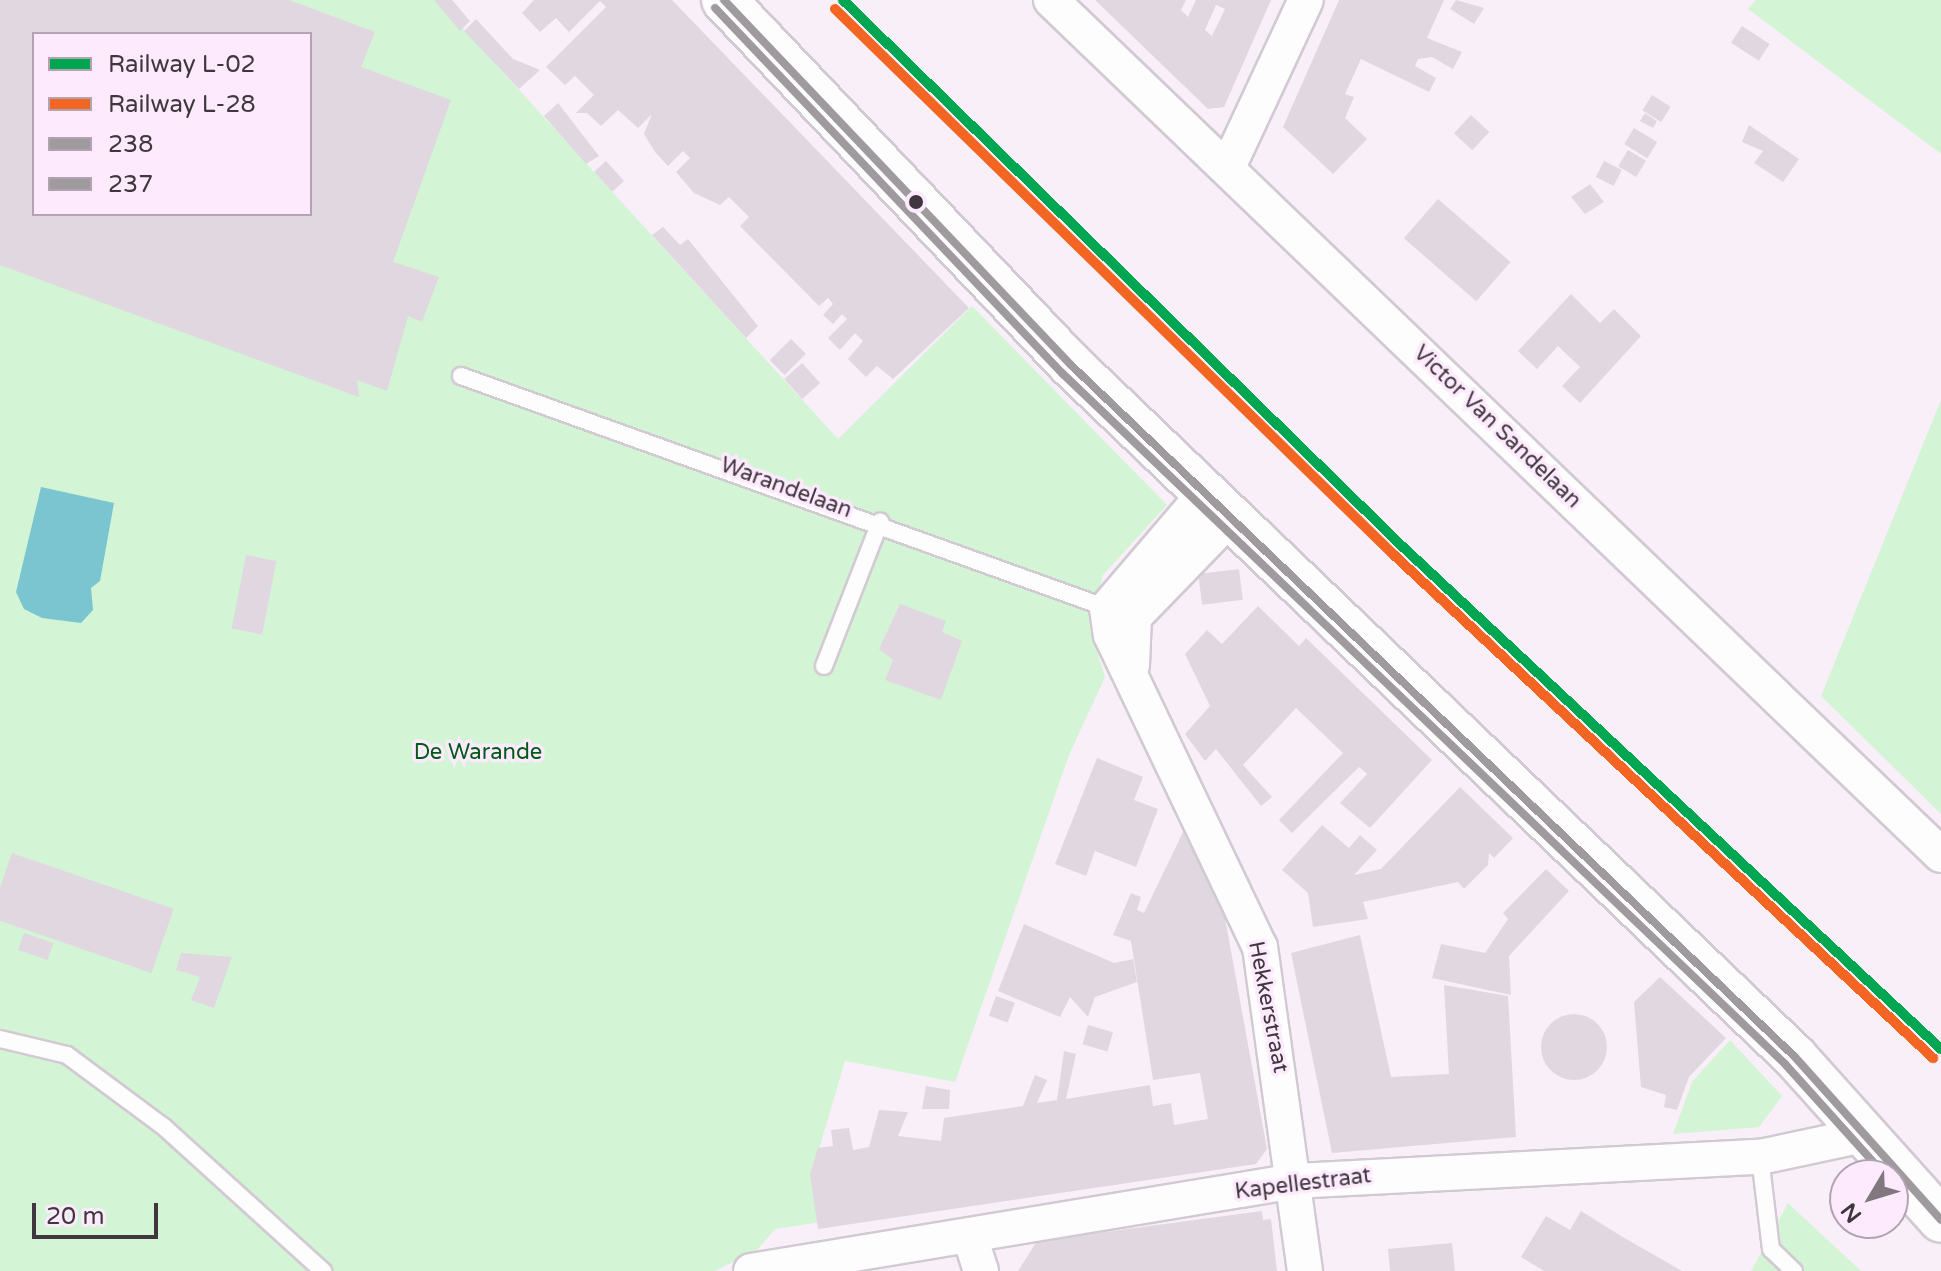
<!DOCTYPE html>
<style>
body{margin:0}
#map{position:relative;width:1941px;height:1271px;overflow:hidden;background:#f9eff9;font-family:"Varela Round",sans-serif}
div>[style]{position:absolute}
.green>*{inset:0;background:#d4f4d6}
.water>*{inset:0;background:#7bc5d0}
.building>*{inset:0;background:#e0d7e0;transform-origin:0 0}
.round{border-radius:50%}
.roads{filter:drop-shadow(2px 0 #d2cad2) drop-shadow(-2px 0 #d2cad2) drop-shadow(0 2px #d2cad2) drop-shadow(0 -2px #d2cad2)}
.lane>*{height:16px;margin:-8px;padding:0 8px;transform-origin:8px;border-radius:8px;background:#fefdfe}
.street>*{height:34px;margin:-17px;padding:0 17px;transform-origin:17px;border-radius:17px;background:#fefdfe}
.secondary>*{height:44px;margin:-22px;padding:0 22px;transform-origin:22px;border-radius:22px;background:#fefdfe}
.bus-1>*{height:8px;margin:-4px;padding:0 4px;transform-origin:4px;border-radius:4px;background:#9f9a9e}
.bus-2>*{height:8px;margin:-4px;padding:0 4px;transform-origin:4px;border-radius:4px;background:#9f9a9e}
.rail-1>*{height:10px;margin:-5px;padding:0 5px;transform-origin:5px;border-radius:5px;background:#00a651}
.rail-2>*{height:10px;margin:-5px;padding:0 5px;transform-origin:5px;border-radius:5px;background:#f26522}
.dots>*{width:22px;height:22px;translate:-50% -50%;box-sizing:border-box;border:4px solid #fdebfd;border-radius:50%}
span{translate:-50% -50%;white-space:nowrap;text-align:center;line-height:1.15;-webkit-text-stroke:7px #fdebfd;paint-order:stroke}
.street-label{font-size:22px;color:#3f363e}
.park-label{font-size:22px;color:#015917}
.legend{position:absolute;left:32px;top:32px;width:280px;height:184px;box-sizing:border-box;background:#fdebfd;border:2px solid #b1a3b1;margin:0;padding:10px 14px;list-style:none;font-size:24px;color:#3f363e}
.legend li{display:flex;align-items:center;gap:16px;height:40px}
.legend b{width:40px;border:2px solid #b1a3b1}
.north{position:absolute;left:1829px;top:1159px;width:80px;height:80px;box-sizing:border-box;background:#fdebfd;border:2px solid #b1a3b1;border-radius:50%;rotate:232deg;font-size:22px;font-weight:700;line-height:32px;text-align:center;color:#3f363e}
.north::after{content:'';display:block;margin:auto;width:28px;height:36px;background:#80777f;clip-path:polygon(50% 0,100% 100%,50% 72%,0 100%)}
.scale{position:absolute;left:32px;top:1203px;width:126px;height:36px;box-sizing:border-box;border:4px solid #3f363e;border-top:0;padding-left:10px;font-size:24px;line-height:28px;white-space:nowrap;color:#3f363e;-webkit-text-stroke:6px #fdebfd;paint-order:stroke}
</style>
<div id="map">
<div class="green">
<div style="clip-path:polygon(evenodd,0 0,437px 0,838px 439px,972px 306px,1167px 505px,1103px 575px,1090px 630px,1105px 677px,1069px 755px,955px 1082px,845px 1061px,814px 1166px,821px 1222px,775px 1229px,757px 1250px,715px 1271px,0 1271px,0 0,34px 34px,310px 34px,310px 214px,34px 214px,34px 34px)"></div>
<div style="clip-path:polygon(1756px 0,1941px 0,1941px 154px,1748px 9px)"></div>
<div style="clip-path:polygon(1941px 400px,1941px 814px,1821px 696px)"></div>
<div style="clip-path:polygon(1730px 1040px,1782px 1096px,1759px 1127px,1673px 1134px,1692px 1082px)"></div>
<div style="clip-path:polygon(1788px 1203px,1861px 1271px,1751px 1271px)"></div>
</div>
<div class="water">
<div style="clip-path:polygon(41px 487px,114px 503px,100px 581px,91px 588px,93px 610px,81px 623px,42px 618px,24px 609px,16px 592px)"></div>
</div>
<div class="building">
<div style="clip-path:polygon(evenodd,0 0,289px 0,375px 32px,361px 67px,451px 100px,393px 262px,439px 277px,422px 322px,408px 316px,387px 391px,357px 380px,359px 397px,0 265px,0 0,34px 34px,310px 34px,310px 214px,34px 214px,34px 34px)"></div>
<div style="clip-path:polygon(434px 0,452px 0,470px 21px,460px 31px)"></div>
<div style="clip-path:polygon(534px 0,672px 0,969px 308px,893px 379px,877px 366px,866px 377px,848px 359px,863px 341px,855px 333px,840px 350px,828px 338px,847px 319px,842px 314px,833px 324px,823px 315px,833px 304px,828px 298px,819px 306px,740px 226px,749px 217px,729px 197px,720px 205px,694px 193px,676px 172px,690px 158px,683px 151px,668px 166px,655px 152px,644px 134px,652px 114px,638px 128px,618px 110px,601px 126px,587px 113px,576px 113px,594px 95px,575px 76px,565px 85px,546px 67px,606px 7px,600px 1px,569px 32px,556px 18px,540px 32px,522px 13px)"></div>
<div style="clip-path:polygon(evenodd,1095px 0,1186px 0,1181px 10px,1188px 17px,1196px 0,1271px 0,1224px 107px,1208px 109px,1095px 0,1216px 5px,1225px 9px,1212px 36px,1205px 30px,1216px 5px)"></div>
<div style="clip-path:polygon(1339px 0,1444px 0,1427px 38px,1462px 52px,1453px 69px,1432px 57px,1418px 59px,1415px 66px,1436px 78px,1429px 92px,1361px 59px,1345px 94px,1354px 97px,1345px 118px,1367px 139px,1333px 174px,1283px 127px)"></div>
<div style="clip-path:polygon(1456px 0,1484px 8px,1474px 24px,1450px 9px)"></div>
<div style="clip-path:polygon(476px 19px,513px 59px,540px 70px,519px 89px,464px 31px)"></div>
<div style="left:1742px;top:26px;width:33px;height:20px;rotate:33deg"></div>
<div style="left:1652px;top:95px;width:22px;height:18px;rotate:32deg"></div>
<div style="clip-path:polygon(558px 103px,599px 156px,586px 164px,544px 116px)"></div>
<div style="clip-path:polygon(1645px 113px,1657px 121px,1653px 128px,1640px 121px)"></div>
<div style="left:1471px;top:115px;width:25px;height:25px;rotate:43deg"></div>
<div style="clip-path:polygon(1749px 125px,1799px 159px,1783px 182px,1754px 163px,1763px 151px,1742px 142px)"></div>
<div style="left:1634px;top:128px;width:27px;height:19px;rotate:31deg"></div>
<div style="left:1628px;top:150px;width:21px;height:19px;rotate:31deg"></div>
<div style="left:606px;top:161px;width:27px;height:16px;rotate:48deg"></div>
<div style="left:1604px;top:161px;width:20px;height:18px;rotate:27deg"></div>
<div style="clip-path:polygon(1590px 184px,1604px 202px,1585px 214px,1571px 197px)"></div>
<div style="left:1438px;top:199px;width:96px;height:52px;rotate:41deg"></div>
<div style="clip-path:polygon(663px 227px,680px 245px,688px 239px,758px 326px,746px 338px,652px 235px)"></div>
<div style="clip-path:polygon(1571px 294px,1600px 323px,1614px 309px,1641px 336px,1580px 403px,1562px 386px,1580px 367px,1558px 346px,1537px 369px,1518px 351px)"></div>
<div style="left:791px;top:339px;width:21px;height:30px;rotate:45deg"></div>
<div style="left:802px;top:363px;width:27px;height:24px;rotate:48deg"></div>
<div style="left:246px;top:555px;width:31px;height:75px;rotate:11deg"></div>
<div style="left:1239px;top:569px;width:31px;height:41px;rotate:83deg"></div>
<div style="clip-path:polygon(900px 604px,946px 621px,942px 632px,962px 641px,941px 700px,885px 680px,893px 660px,879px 649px)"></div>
<div style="clip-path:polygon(1258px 606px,1299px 646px,1306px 638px,1432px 760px,1370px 828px,1340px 803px,1367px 774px,1359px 767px,1292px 833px,1279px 820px,1343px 753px,1296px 708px,1243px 765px,1272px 797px,1261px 806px,1216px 749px,1205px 761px,1185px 734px,1210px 706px,1185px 654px,1207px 630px,1222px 644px)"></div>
<div style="clip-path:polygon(1097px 758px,1143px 777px,1134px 800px,1158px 809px,1136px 867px,1095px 851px,1086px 876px,1055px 864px)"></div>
<div style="clip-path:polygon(1460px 787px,1513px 838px,1494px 858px,1489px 853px,1488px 865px,1464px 889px,1458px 882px,1363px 902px,1368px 919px,1313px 927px,1308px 893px,1282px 870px,1322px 825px,1349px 848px,1360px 835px,1377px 850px,1354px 875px,1381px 869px)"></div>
<div style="clip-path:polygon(1183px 832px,1223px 907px,1267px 1149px,1256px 1164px,818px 1229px,810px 1174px,818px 1148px,833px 1146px,831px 1130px,849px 1128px,853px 1150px,869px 1147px,879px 1110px,908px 1112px,898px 1136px,941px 1141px,944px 1118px,1023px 1106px,1035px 1075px,1047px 1080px,1037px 1103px,1057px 1100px,1064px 1051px,1076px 1054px,1066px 1099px,1150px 1085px,1153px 1106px,1171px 1103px,1174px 1125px,1208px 1119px,1200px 1073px,1153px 1080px,1131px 941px,1113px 935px,1131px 893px,1141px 897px,1137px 910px,1144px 913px)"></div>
<div style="left:12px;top:853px;width:171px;height:68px;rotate:19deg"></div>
<div style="clip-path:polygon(1546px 869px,1569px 891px,1509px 956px,1511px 995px,1432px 978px,1441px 944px,1485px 953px,1508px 919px,1503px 913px)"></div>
<div style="clip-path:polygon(1024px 924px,1114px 963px,1133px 959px,1137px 982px,1095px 997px,1088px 1017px,1070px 997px,1060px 1017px,998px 991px)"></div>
<div style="left:24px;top:933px;width:31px;height:18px;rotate:19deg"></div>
<div style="clip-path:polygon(1360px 935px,1391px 1077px,1449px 1074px,1444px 985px,1508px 996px,1516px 1137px,1332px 1153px,1291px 953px)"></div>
<div style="clip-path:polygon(181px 953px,232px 957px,214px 1008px,191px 1000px,200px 977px,176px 970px)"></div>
<div style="clip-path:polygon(1660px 977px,1726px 1038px,1689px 1077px,1677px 1110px,1664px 1107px,1666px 1095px,1641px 1087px,1634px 1002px)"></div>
<div style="left:996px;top:996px;width:20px;height:21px;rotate:20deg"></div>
<div class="round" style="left:1541px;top:1014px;width:66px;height:66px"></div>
<div style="left:1088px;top:1025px;width:26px;height:20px;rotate:16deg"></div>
<div style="clip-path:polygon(926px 1086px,950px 1090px,949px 1109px,922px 1109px)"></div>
<div style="clip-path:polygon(1262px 1211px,1263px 1220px,1271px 1219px,1277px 1271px,1018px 1271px,1037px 1241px)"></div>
<div style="clip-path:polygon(1581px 1211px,1621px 1236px,1682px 1271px,1544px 1271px,1521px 1257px,1546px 1216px,1570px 1230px)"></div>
<div style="clip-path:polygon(1452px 1243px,1455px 1271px,1390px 1271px,1388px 1249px)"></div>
</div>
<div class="roads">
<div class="lane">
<div style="left:461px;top:376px;width:686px;rotate:19.75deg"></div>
<div style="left:824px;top:666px;width:155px;rotate:-68.7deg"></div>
<div style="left:0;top:1039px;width:69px;rotate:13.4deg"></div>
<div style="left:67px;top:1055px;width:121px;rotate:36.6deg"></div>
<div style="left:164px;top:1127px;width:215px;rotate:42.2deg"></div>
<div style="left:1760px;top:1157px;width:93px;rotate:83.2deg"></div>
<div style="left:1771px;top:1249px;width:32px;rotate:44deg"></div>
</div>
<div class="street">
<div style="left:1051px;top:0;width:1234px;rotate:43.85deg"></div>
<div style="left:1228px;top:167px;width:184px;rotate:-65deg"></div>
<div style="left:1207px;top:491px;width:154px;rotate:130.5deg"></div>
<div style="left:1107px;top:608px;width:27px;rotate:82deg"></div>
<div style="left:1111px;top:635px;width:346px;rotate:64.5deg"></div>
<div style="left:1260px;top:947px;width:327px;rotate:82.1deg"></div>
<div style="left:1132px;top:665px;width:48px;rotate:-87.6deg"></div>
<div style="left:1134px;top:617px;width:141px;rotate:-45.9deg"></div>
<div style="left:970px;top:1237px;width:36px;rotate:72deg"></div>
<div style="left:751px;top:1271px;width:551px;rotate:-9.39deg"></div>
<div style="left:1295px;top:1181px;width:466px;rotate:-3deg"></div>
<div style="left:1760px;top:1157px;width:101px;rotate:-12deg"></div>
</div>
<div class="secondary">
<div style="left:724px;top:0;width:502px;rotate:46.45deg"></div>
<div style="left:1070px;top:364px;width:1002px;rotate:43.71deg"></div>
<div style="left:1794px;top:1056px;width:220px;rotate:48.1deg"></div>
</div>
</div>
<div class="bus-1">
<div style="left:724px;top:0;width:502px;rotate:46.45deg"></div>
<div style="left:1070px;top:364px;width:1002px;rotate:43.71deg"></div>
<div style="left:1794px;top:1056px;width:220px;rotate:48.1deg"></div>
</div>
<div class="bus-2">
<div style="left:715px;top:8px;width:504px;rotate:46.45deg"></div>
<div style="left:1062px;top:373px;width:1000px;rotate:43.7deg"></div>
<div style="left:1785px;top:1064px;width:149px;rotate:48deg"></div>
</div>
<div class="rail-1">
<div style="left:843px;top:0;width:783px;rotate:44.33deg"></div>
<div style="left:1403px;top:547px;width:736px;rotate:43.02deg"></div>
</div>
<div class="rail-2">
<div style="left:835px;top:9px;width:783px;rotate:44.33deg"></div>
<div style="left:1395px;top:556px;width:736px;rotate:43.02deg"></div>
</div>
<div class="dots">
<div style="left:916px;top:202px;background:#3f363e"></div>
</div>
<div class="street-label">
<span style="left:1497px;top:427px;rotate:44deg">Victor Van Sandelaan</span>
<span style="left:786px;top:488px;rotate:20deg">Warandelaan</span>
<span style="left:1268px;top:1007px;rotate:79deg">Hekkerstraat</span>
<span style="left:1303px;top:1184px;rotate:-7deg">Kapellestraat</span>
</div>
<div class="park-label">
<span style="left:478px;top:753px">De Warande</span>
</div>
<ul class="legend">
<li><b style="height:10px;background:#00a651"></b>Railway L-02</li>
<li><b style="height:10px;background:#f26522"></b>Railway L-28</li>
<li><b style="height:10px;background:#9f9a9e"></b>238</li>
<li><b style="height:10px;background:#9f9a9e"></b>237</li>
</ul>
<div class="north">N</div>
<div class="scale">20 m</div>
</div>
